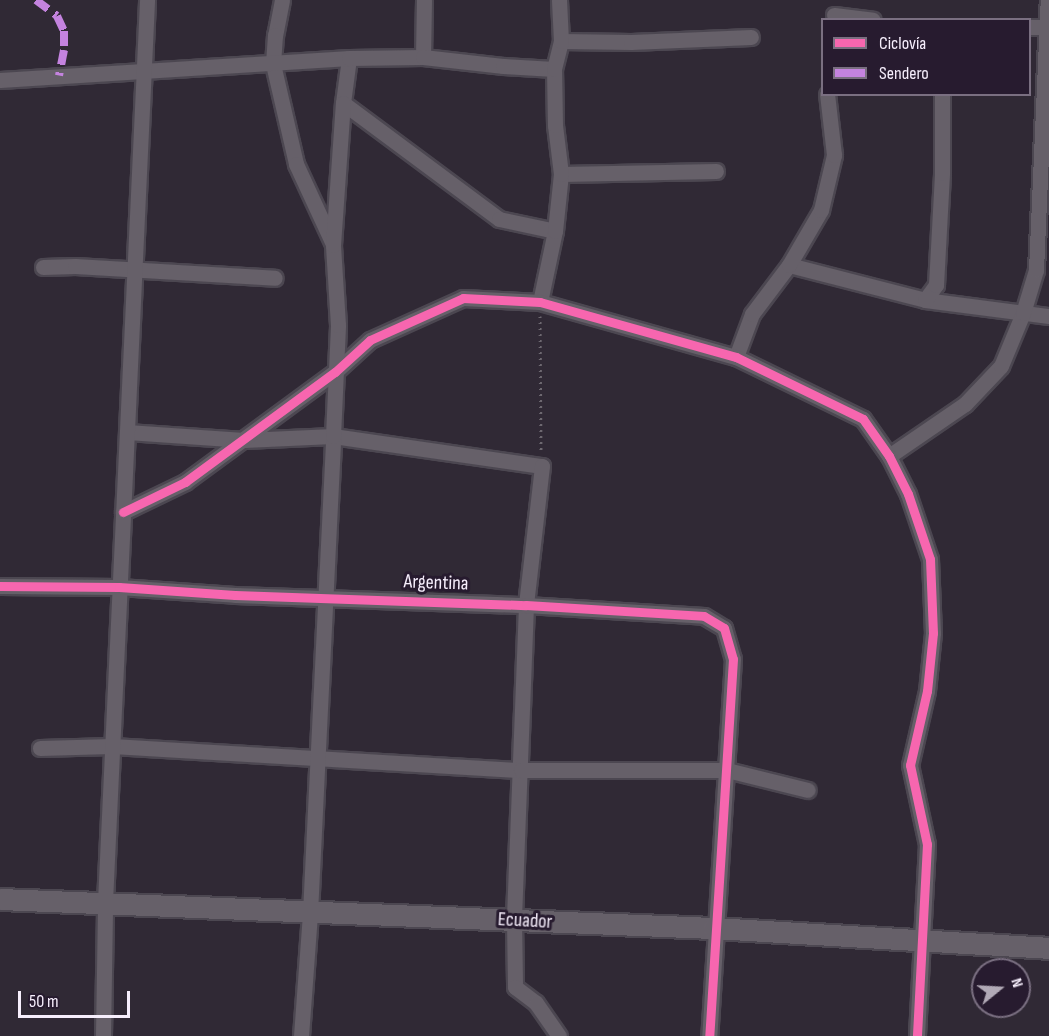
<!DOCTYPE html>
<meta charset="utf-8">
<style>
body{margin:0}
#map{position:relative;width:1049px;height:1036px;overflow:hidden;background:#302935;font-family:"Sofia Sans Condensed",sans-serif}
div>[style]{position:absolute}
.path>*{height:3px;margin-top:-1.5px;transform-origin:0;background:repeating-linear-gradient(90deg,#6d6870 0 1.5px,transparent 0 6px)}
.roads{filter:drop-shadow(2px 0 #4c4751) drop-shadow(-2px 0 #4c4751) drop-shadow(0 2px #4c4751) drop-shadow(0 -2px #4c4751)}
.street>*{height:15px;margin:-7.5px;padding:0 7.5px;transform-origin:7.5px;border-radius:7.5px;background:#666069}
.secondary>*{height:21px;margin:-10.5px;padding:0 10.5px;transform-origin:10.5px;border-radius:10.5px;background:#666069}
.quiet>*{height:8px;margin-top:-4px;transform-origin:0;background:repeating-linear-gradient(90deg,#c483df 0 15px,transparent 0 23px)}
.cycleway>*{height:9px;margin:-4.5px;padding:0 4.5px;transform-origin:4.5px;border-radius:4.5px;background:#f766af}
span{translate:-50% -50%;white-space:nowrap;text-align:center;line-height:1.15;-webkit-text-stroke:6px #271b2f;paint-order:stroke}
.street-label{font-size:20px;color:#f6eefc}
.legend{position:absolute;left:821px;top:18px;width:210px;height:78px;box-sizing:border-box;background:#271b2f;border:2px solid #7a6f81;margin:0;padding:8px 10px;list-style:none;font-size:18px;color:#f6eefc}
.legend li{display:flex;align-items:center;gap:12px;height:30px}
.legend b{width:30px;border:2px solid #7a6f81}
.north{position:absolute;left:971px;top:958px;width:60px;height:60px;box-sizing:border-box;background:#271b2f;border:2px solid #7a6f81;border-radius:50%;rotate:72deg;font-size:16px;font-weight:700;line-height:24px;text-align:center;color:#f6eefc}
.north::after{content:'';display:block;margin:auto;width:21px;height:27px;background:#b1a9b6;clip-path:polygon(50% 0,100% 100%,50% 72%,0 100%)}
.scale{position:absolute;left:18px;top:991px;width:112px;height:27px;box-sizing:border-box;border:3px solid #f6eefc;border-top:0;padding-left:8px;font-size:18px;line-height:21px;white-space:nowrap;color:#f6eefc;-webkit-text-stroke:4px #271b2f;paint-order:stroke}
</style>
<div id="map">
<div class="path">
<div style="left:540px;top:316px;width:134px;rotate:89.6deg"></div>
</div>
<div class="roads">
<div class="street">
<div style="left:282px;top:0;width:36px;rotate:101deg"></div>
<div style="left:275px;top:35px;width:29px;rotate:94deg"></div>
<div style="left:273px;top:64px;width:103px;rotate:77deg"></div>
<div style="left:296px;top:164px;width:86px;rotate:65.2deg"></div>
<div style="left:834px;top:15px;width:39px;rotate:7deg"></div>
<div style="left:1030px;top:27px;width:19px"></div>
<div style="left:561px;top:41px;width:70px;rotate:0.8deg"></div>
<div style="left:631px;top:42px;width:120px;rotate:-2.4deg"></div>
<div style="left:423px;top:57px;width:57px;rotate:-89deg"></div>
<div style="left:349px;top:58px;width:45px;rotate:97.6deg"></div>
<div style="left:343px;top:103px;width:194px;rotate:36.6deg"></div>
<div style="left:499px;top:219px;width:57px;rotate:12.1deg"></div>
<div style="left:0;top:80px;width:350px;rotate:-3.6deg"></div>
<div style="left:349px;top:58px;width:74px;rotate:-0.8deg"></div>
<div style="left:423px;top:57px;width:81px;rotate:6.4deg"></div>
<div style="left:503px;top:66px;width:51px;rotate:3.4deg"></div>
<div style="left:561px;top:174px;width:155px;rotate:-1.1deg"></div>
<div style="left:789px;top:265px;width:140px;rotate:14.4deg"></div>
<div style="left:925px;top:300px;width:125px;rotate:7.4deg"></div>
<div style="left:43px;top:267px;width:32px;rotate:-2deg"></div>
<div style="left:75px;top:266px;width:200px;rotate:3.4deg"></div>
<div style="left:925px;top:300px;width:19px;rotate:-54deg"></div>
<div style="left:936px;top:285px;width:112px;rotate:-86.9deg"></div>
<div style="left:942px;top:173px;width:79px;rotate:-90deg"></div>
<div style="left:540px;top:302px;width:73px;rotate:-78.1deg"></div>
<div style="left:555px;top:231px;width:57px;rotate:-84deg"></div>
<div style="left:561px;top:174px;width:49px;rotate:-97deg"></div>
<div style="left:555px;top:125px;width:56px;rotate:-91deg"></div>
<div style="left:554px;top:69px;width:29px;rotate:-76deg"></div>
<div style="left:561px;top:41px;width:41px;rotate:-92.8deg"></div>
<div style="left:736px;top:357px;width:46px;rotate:-69.6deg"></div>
<div style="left:752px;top:314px;width:61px;rotate:-52.9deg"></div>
<div style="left:789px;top:265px;width:64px;rotate:-59.8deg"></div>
<div style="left:821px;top:210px;width:57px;rotate:-76.7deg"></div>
<div style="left:834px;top:155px;width:61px;rotate:-96.5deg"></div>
<div style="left:127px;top:432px;width:117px;rotate:3.9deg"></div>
<div style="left:244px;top:440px;width:89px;rotate:-2.6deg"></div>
<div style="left:333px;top:436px;width:211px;rotate:8.2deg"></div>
<div style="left:542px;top:466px;width:140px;rotate:96.6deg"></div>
<div style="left:526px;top:605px;width:315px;rotate:92.2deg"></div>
<div style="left:514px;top:920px;width:67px;rotate:89.1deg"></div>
<div style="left:515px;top:987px;width:26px;rotate:37deg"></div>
<div style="left:536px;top:1003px;width:40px;rotate:55.1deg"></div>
<div style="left:889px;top:456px;width:92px;rotate:-34.4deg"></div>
<div style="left:965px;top:404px;width:52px;rotate:-46.5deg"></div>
<div style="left:1001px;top:366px;width:57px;rotate:-67.5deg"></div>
<div style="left:1023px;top:313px;width:45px;rotate:-73.2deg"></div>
<div style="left:1036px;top:270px;width:270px;rotate:-87.5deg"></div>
<div style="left:123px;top:512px;width:69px;rotate:-25.8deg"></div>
<div style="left:185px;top:482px;width:186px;rotate:-36.3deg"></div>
<div style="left:335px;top:372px;width:47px;rotate:-42.4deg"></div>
<div style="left:370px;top:340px;width:102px;rotate:-24.3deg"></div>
<div style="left:463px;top:298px;width:77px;rotate:3deg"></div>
<div style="left:540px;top:302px;width:204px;rotate:15.7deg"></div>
<div style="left:736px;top:357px;width:141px;rotate:26deg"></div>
<div style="left:863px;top:419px;width:45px;rotate:54.9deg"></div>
<div style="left:889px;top:456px;width:42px;rotate:63.4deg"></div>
<div style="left:908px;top:494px;width:69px;rotate:71.3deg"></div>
<div style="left:930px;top:559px;width:74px;rotate:87.7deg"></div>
<div style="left:933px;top:633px;width:58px;rotate:95.9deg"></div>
<div style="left:927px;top:691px;width:76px;rotate:102.9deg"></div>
<div style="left:910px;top:765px;width:81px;rotate:77.9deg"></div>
<div style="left:927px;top:844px;width:192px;rotate:93deg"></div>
<div style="left:0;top:586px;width:119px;rotate:0.5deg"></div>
<div style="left:119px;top:587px;width:116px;rotate:3.9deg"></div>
<div style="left:235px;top:595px;width:291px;rotate:2deg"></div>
<div style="left:526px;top:605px;width:178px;rotate:3.5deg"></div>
<div style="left:704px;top:616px;width:23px;rotate:31deg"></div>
<div style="left:724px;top:628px;width:32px;rotate:74deg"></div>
<div style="left:733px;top:659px;width:378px;rotate:93.6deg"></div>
<div style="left:40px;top:748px;width:72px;rotate:-1.6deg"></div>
<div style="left:112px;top:746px;width:410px;rotate:3.4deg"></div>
<div style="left:521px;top:770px;width:206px"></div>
<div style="left:727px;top:770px;width:83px;rotate:13.9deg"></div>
<div style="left:103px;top:1036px;width:134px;rotate:-89.1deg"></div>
<div style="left:105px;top:902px;width:903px;rotate:-87.33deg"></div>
<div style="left:301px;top:1036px;width:123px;rotate:-85.8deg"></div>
<div style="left:310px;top:913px;width:478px;rotate:-87.2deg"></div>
<div style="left:333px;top:436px;width:111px;rotate:-87.4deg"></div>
<div style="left:338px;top:325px;width:80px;rotate:-93.6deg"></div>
<div style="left:333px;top:245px;width:142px;rotate:-86deg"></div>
</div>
<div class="secondary">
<div style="left:0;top:899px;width:715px;rotate:2.33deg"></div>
<div style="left:714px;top:928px;width:336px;rotate:3.4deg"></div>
</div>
</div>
<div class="quiet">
<div style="left:36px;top:0;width:26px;rotate:37deg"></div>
<div style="left:57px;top:16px;width:17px;rotate:65deg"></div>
<div style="left:64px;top:31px;width:19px;rotate:90deg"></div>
<div style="left:64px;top:50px;width:26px;rotate:101deg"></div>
</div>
<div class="cycleway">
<div style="left:123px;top:512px;width:69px;rotate:-25.8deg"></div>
<div style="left:185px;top:482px;width:186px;rotate:-36.3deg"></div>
<div style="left:335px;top:372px;width:47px;rotate:-42.4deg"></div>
<div style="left:370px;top:340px;width:102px;rotate:-24.3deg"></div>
<div style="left:463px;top:298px;width:77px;rotate:3deg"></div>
<div style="left:540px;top:302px;width:204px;rotate:15.7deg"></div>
<div style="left:736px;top:357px;width:141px;rotate:26deg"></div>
<div style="left:863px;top:419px;width:45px;rotate:54.9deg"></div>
<div style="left:889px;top:456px;width:42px;rotate:63.4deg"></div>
<div style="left:908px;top:494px;width:69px;rotate:71.3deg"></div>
<div style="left:930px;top:559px;width:74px;rotate:87.7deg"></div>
<div style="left:933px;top:633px;width:58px;rotate:95.9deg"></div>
<div style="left:927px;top:691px;width:76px;rotate:102.9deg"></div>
<div style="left:910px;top:765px;width:81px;rotate:77.9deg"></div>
<div style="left:927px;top:844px;width:192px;rotate:93deg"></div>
<div style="left:0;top:586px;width:119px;rotate:0.5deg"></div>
<div style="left:119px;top:587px;width:116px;rotate:3.9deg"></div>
<div style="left:235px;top:595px;width:291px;rotate:2deg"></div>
<div style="left:526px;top:605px;width:178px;rotate:3.5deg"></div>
<div style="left:704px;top:616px;width:23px;rotate:31deg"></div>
<div style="left:724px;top:628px;width:32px;rotate:74deg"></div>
<div style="left:733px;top:659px;width:378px;rotate:93.6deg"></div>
</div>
<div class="street-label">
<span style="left:436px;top:583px;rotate:2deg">Argentina</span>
<span style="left:525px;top:921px;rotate:3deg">Ecuador</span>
</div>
<ul class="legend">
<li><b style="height:8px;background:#f766af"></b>Ciclovía</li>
<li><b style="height:8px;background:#c483df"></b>Sendero</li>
</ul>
<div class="north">N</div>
<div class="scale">50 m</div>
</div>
